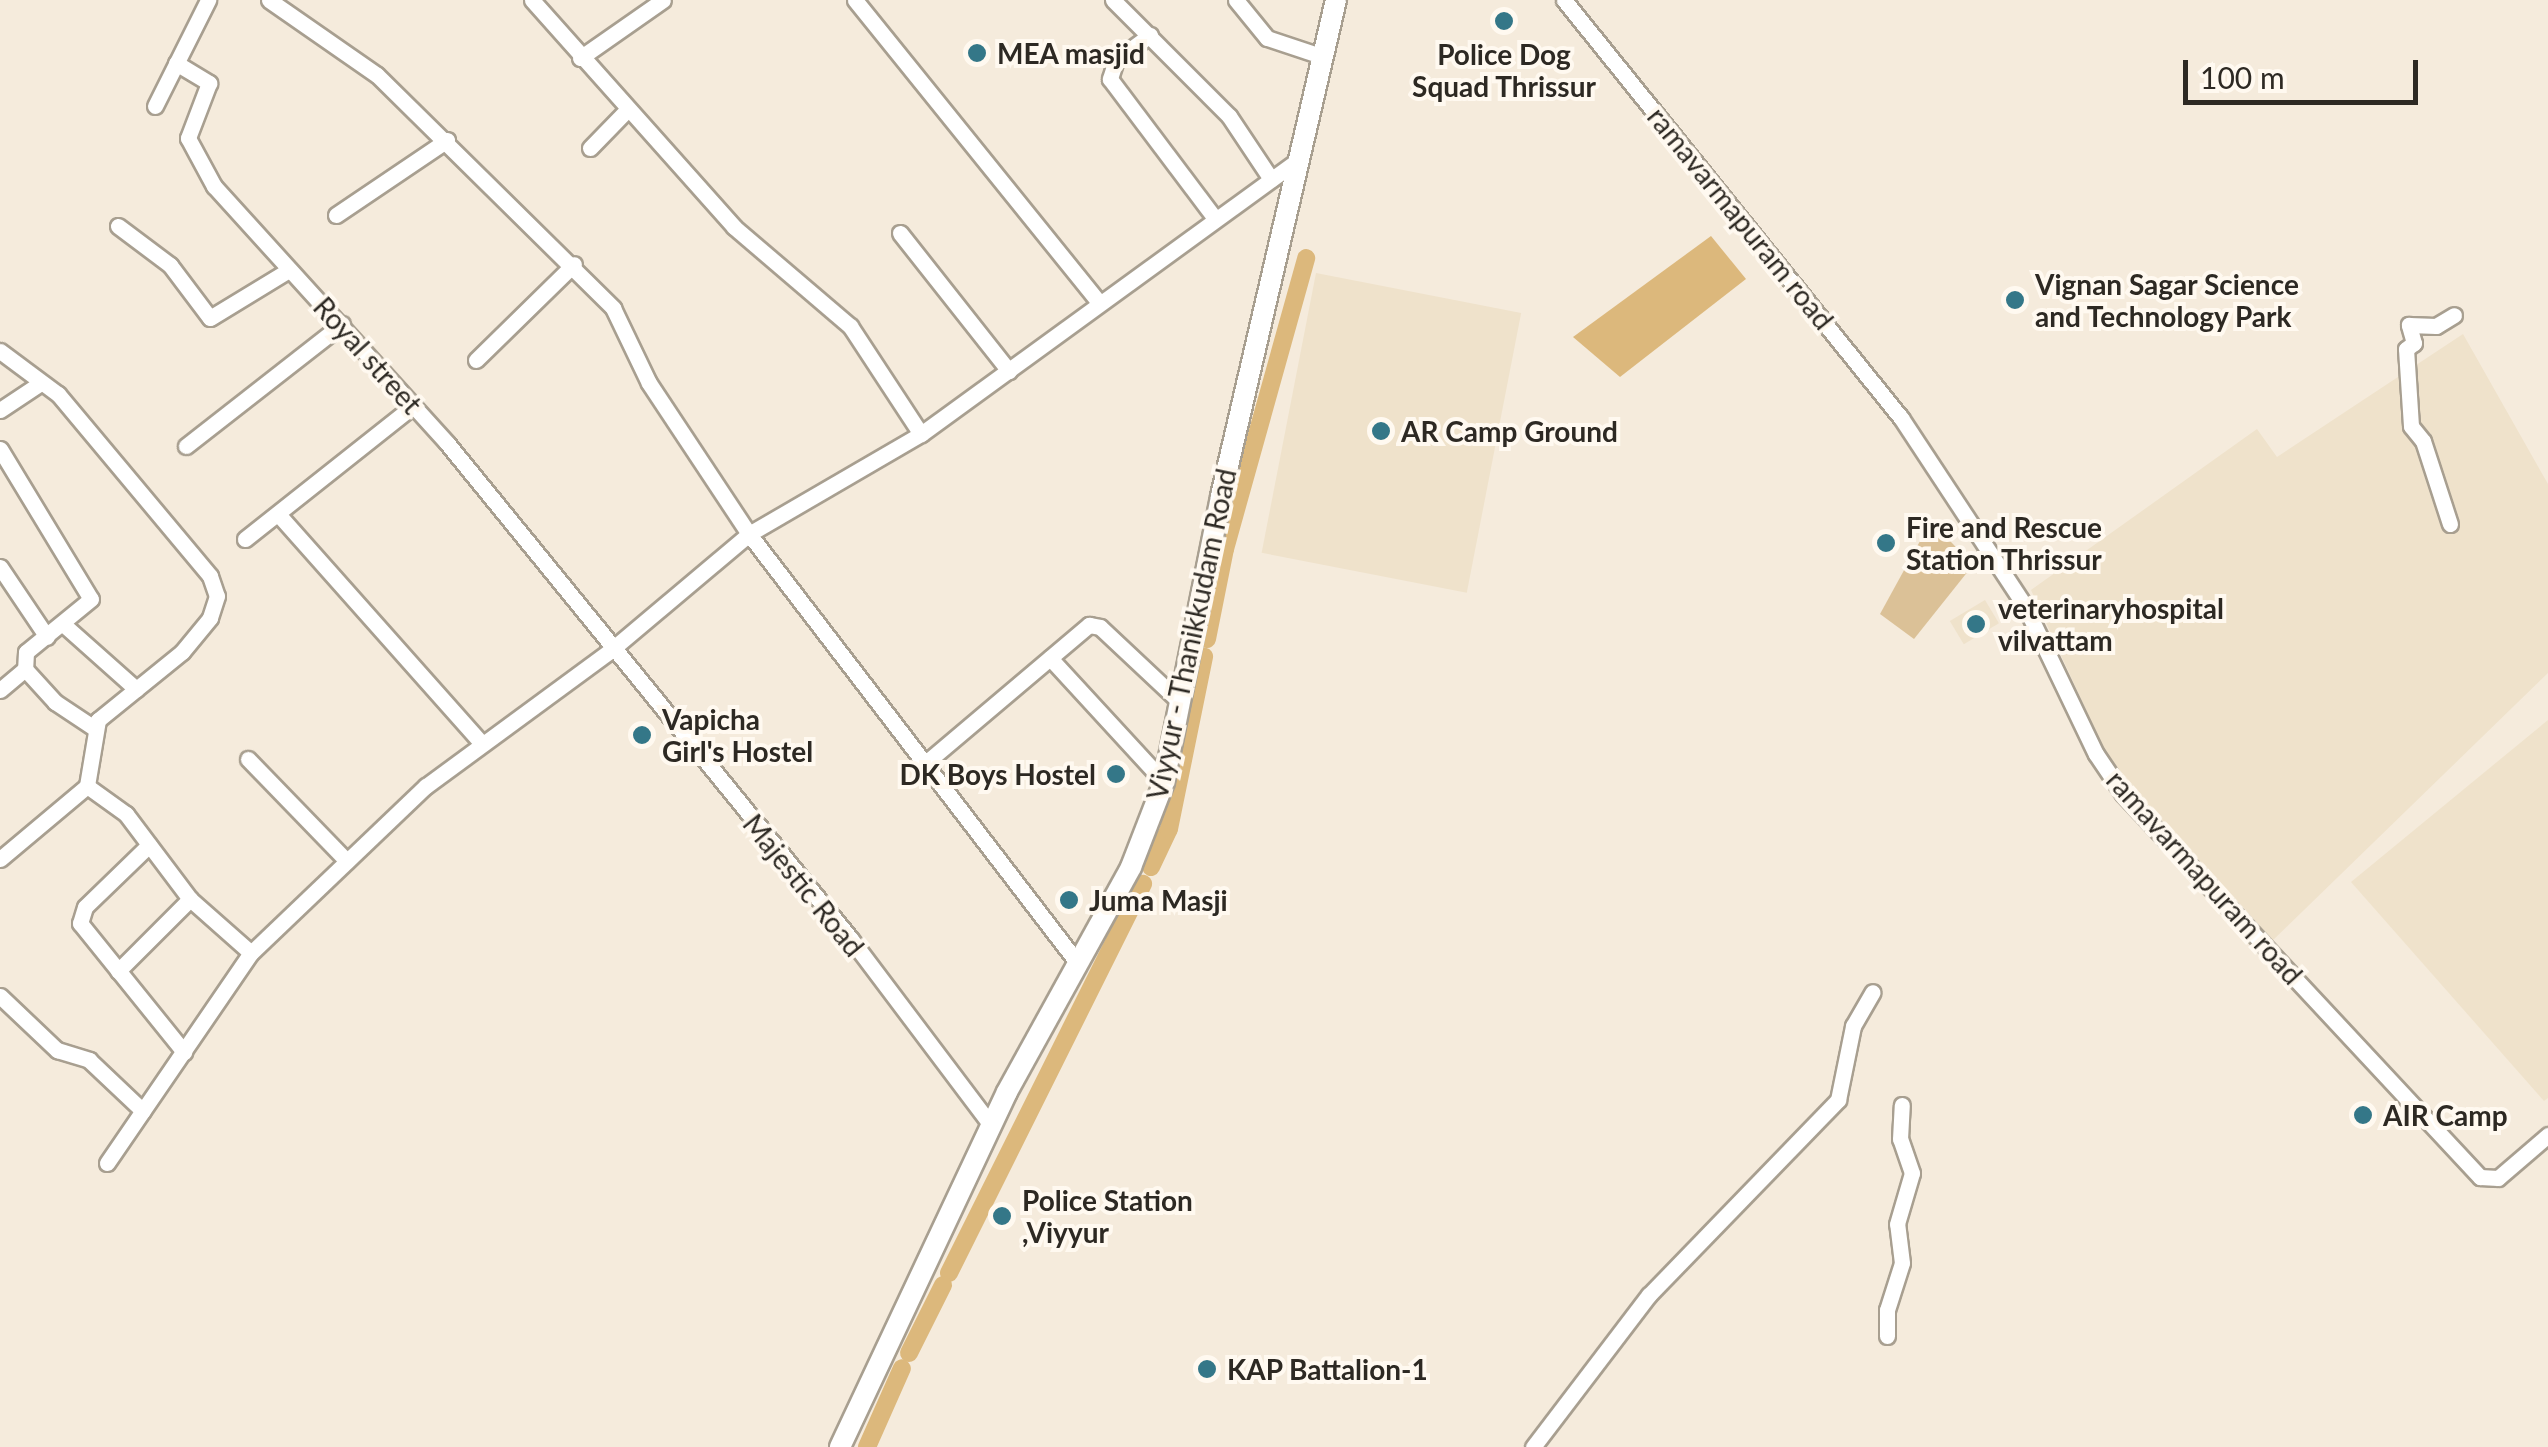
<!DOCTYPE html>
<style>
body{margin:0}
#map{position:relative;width:2548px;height:1447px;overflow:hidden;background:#f5ebdc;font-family:Lato,sans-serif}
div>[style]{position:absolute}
.built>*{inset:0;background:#efe2cb;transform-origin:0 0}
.green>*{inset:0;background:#dbc197}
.water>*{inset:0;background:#dcb87c}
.canal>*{height:18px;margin:-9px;padding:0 9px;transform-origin:9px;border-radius:9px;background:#dcb87c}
.roads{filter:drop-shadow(2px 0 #a89f90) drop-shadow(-2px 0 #a89f90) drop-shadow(0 2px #a89f90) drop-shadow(0 -2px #a89f90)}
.minor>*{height:15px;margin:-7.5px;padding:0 7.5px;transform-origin:7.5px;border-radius:7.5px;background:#fff}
.major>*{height:20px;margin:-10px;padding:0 10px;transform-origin:10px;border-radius:10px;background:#fff}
.dots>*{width:28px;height:28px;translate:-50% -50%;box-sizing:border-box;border:5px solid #fff9f0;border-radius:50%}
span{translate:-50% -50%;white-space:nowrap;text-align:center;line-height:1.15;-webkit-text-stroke:8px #fff9f0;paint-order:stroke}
.poi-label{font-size:28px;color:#2d2923;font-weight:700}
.left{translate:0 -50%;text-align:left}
.right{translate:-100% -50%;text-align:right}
.street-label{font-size:28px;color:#2d2923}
.scale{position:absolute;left:2183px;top:60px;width:235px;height:45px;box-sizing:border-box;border:5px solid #2d2923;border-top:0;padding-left:12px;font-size:30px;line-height:35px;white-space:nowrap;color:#2d2923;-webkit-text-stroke:8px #fff9f0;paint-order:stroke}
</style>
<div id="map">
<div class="built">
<div style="left:1316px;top:273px;width:209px;height:285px;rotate:11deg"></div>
<div style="clip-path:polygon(2463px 334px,2548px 484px,2548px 673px,2268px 945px,2111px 764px,2031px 590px,2257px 429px,2277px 457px)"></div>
<div style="left:1985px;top:600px;width:27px;height:41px;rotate:59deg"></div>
<div style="clip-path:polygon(2548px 720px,2548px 1098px,2544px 1101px,2351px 882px)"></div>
</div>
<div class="green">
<div style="clip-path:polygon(1931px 521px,1973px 565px,1914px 639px,1880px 614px)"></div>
</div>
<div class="water">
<div style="clip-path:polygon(1711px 236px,1746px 279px,1620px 377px,1573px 337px)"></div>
</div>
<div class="canal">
<div style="left:1207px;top:639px;width:92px;rotate:-78.7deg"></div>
<div style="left:1225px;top:549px;width:302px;rotate:-74.4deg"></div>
<div style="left:1151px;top:867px;width:42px;rotate:-64.7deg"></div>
<div style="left:1169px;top:829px;width:176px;rotate:-78.5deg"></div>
<div style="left:949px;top:1273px;width:435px;rotate:-63.5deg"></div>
<div style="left:909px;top:1353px;width:76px;rotate:-63.4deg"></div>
<div style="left:867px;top:1447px;width:86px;rotate:-66.1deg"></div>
</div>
<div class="roads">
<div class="minor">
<div style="left:269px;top:0;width:131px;rotate:34.8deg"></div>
<div style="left:377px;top:75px;width:332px;rotate:44.6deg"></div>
<div style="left:613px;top:308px;width:83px;rotate:64.4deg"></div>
<div style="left:649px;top:383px;width:181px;rotate:56.5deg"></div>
<div style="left:749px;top:534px;width:538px;rotate:52.55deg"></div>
<div style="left:532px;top:0;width:304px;rotate:48.3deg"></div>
<div style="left:734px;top:227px;width:153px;rotate:40.5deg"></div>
<div style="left:850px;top:326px;width:129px;rotate:56.7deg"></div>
<div style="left:855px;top:0;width:388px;rotate:51.1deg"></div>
<div style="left:1113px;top:0;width:164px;rotate:45deg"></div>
<div style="left:1229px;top:116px;width:76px;rotate:56.3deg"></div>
<div style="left:1236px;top:0;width:49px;rotate:50.8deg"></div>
<div style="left:1267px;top:38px;width:57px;rotate:18.4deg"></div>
<div style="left:1564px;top:0;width:537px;rotate:51.12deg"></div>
<div style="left:1901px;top:418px;width:225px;rotate:56.6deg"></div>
<div style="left:2025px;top:606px;width:164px;rotate:64.4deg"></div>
<div style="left:2096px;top:754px;width:48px;rotate:56deg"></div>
<div style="left:2123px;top:794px;width:524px;rotate:47.01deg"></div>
<div style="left:2480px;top:1177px;width:18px;rotate:3deg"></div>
<div style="left:2498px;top:1178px;width:66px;rotate:-40.7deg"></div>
<div style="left:1150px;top:35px;width:42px;rotate:143.7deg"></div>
<div style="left:1116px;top:60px;width:20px;rotate:108deg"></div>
<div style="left:1110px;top:79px;width:173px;rotate:53deg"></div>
<div style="left:580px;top:58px;width:101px;rotate:-34.9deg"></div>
<div style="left:176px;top:63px;width:39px;rotate:31deg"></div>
<div style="left:209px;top:83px;width:59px;rotate:110.9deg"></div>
<div style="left:188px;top:138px;width:55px;rotate:61.6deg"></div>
<div style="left:214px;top:186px;width:347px;rotate:47.8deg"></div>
<div style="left:447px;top:443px;width:638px;rotate:50.85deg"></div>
<div style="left:850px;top:938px;width:234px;rotate:53deg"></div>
<div style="left:155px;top:106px;width:119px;rotate:-63.4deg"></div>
<div style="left:590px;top:148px;width:53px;rotate:-45.8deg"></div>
<div style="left:336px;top:215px;width:134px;rotate:-34deg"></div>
<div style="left:118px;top:226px;width:65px;rotate:36.9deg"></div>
<div style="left:170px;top:265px;width:66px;rotate:53deg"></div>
<div style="left:210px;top:318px;width:92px;rotate:-31.3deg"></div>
<div style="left:900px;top:233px;width:176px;rotate:51.7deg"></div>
<div style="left:0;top:351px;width:72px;rotate:36.6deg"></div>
<div style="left:58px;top:394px;width:237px;rotate:50.1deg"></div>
<div style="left:210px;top:576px;width:21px;rotate:71deg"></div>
<div style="left:217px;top:596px;width:23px;rotate:108deg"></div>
<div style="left:210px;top:618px;width:44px;rotate:129.5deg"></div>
<div style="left:182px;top:652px;width:108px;rotate:141deg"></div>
<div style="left:98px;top:720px;width:67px;rotate:99.5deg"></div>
<div style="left:476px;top:360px;width:137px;rotate:-44.4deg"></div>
<div style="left:0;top:410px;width:47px;rotate:-33.7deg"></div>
<div style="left:186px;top:446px;width:198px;rotate:-38deg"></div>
<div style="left:0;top:449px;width:175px;rotate:58.8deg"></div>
<div style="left:91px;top:599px;width:84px;rotate:140.8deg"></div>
<div style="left:26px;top:652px;width:17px;rotate:93deg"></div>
<div style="left:25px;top:669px;width:45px;rotate:47.7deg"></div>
<div style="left:55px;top:702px;width:47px;rotate:33.7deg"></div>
<div style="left:278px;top:514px;width:306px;rotate:48.4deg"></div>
<div style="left:2450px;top:524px;width:87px;rotate:-108deg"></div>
<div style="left:2423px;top:441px;width:19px;rotate:-129deg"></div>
<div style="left:2411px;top:426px;width:77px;rotate:-93.7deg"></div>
<div style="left:2406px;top:349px;width:10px;rotate:-37deg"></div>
<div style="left:2414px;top:343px;width:19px;rotate:-106deg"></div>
<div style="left:2409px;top:325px;width:27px;rotate:2deg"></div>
<div style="left:2436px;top:326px;width:21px;rotate:-31deg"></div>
<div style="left:245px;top:539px;width:216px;rotate:-38.4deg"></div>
<div style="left:0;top:567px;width:84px;rotate:56.1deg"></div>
<div style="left:63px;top:624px;width:98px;rotate:41.7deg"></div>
<div style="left:1050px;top:658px;width:168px;rotate:47.4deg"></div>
<div style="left:0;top:690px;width:33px;rotate:-40deg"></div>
<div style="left:248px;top:759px;width:142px;rotate:45.9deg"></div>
<div style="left:928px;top:761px;width:211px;rotate:-40.2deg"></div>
<div style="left:1089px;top:625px;width:11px;rotate:10deg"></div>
<div style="left:1100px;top:627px;width:110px;rotate:43.2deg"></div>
<div style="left:149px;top:845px;width:89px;rotate:135.9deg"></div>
<div style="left:85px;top:907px;width:17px;rotate:107deg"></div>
<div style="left:80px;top:923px;width:166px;rotate:51.1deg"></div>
<div style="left:0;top:859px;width:114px;rotate:-40deg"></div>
<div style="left:87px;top:786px;width:48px;rotate:35.7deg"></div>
<div style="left:126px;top:814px;width:106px;rotate:53deg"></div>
<div style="left:190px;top:899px;width:81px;rotate:41.5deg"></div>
<div style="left:118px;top:971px;width:102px;rotate:-45deg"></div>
<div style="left:0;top:996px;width:79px;rotate:43.5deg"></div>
<div style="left:57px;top:1050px;width:34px;rotate:17deg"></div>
<div style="left:89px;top:1060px;width:74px;rotate:43.4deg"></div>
<div style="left:107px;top:1163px;width:255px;rotate:-55.6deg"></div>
<div style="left:251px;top:953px;width:242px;rotate:-43.7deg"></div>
<div style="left:426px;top:786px;width:228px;rotate:-36.3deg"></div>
<div style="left:610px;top:651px;width:182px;rotate:-40.1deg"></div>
<div style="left:749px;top:534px;width:199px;rotate:-30.2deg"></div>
<div style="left:921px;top:434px;width:465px;rotate:-36deg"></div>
<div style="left:1887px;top:1336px;width:26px;rotate:-90deg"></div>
<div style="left:1887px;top:1310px;width:49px;rotate:-72.3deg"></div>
<div style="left:1902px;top:1263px;width:39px;rotate:-97deg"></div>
<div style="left:1897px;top:1224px;width:53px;rotate:-73.6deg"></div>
<div style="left:1912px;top:1173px;width:36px;rotate:-109deg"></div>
<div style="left:1900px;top:1139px;width:34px;rotate:-87deg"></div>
<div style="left:1533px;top:1447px;width:191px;rotate:-52.7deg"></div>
<div style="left:1649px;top:1295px;width:272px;rotate:-45.9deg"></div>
<div style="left:1838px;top:1100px;width:76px;rotate:-78.5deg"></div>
<div style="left:1853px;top:1026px;width:39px;rotate:-60deg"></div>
</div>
<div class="major">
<div style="left:840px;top:1447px;width:392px;rotate:-64.8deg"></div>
<div style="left:1007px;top:1092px;width:257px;rotate:-61.1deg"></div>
<div style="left:1131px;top:867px;width:91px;rotate:-68.8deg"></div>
<div style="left:1164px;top:782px;width:292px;rotate:-78.7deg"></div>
<div style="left:1221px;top:496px;width:509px;rotate:-76.95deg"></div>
</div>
</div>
<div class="dots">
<div style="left:1504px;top:21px;background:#347788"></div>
<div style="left:977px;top:53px;background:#347788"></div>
<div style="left:2015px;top:300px;background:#347788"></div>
<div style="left:1381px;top:431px;background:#347788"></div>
<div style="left:1886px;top:543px;background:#347788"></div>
<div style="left:1976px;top:624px;background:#347788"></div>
<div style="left:642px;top:735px;background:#347788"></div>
<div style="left:1116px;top:774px;background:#347788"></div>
<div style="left:1069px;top:900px;background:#347788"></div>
<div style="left:2363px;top:1115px;background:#347788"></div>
<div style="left:1002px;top:1216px;background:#347788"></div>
<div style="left:1207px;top:1369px;background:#347788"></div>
</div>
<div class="poi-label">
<span class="left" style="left:997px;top:53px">MEA masjid</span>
<span style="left:1504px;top:70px">Police Dog<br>Squad Thrissur</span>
<span class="left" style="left:2035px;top:300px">Vignan Sagar Science<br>and Technology Park</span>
<span class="left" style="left:1401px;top:431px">AR Camp Ground</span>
<span class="left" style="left:1906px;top:543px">Fire and Rescue<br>Station Thrissur</span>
<span class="left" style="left:1998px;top:624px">veterinaryhospital<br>vilvattam</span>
<span class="left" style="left:662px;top:735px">Vapicha<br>Girl's Hostel</span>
<span class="right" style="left:1096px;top:774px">DK Boys Hostel</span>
<span class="left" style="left:1089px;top:900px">Juma Masji</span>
<span class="left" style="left:2383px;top:1115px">AIR Camp</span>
<span class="left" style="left:1022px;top:1216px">Police Station<br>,Viyyur</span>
<span class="left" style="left:1227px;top:1369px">KAP Battalion-1</span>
</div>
<div class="street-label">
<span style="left:1741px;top:218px;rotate:51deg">ramavarmapuram road</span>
<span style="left:368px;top:355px;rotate:48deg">Royal street</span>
<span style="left:1191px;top:634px;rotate:-78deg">Viyyur - Thanikkudam Road</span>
<span style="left:2205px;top:877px;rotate:48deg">ramavarmapuram road</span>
<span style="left:804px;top:885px;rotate:51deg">Majestic Road</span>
</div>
<div class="scale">100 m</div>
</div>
